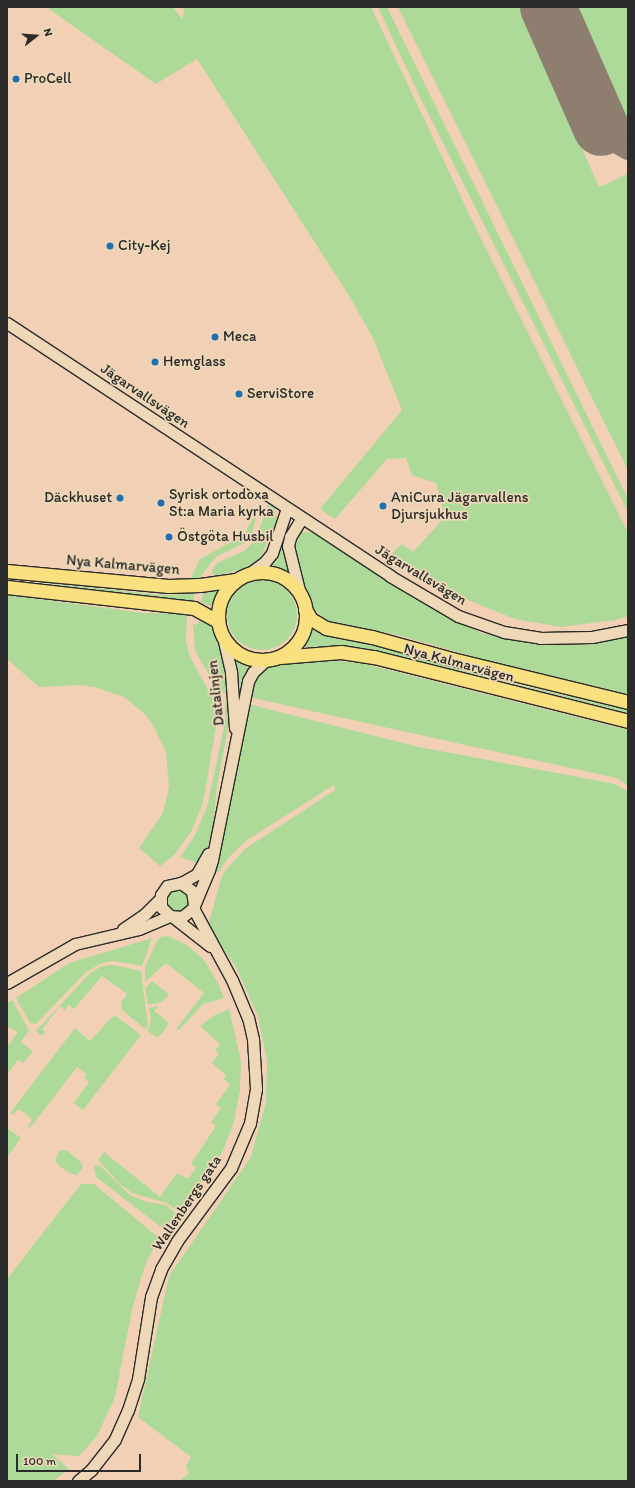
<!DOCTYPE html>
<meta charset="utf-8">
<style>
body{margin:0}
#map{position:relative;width:635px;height:1488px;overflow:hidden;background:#f1d0b5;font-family:Itim,sans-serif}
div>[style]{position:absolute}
.green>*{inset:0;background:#adda99}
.round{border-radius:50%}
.taxiway>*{height:23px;margin:-11.5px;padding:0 11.5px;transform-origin:11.5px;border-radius:11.5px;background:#8e7e70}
.runway>*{height:56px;margin:-28px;padding:0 28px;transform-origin:28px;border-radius:28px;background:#8e7e70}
.roads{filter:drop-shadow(1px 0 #2b2b2b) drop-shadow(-1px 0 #2b2b2b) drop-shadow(0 1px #2b2b2b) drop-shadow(0 -1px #2b2b2b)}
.secondary>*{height:11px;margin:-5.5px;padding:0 5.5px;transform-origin:5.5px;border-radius:5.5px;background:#eed8b7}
.primary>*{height:13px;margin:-6.5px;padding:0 6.5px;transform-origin:6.5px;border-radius:6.5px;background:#fbe080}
.primary>.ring{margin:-6.5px;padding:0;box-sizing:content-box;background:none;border:13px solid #fbe080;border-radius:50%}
.dots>*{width:11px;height:11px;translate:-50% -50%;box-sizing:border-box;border:2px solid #eed8b7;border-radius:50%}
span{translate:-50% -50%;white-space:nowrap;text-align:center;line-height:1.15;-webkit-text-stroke:3.5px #eed8b7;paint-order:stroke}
.poi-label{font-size:15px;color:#2b2b2b}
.left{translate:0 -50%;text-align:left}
.right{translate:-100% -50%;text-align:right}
.street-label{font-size:15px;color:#2b2b2b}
.frame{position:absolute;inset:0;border:8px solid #2b2b2b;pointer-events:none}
.north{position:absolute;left:16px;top:16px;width:40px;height:40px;-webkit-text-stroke:3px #eed8b7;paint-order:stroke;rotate:73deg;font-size:11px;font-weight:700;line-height:16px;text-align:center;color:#2b2b2b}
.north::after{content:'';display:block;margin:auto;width:14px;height:18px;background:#2b2b2b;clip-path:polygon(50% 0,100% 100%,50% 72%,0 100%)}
.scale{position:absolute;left:16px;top:1454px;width:125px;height:18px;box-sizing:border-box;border:2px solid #2b2b2b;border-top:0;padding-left:5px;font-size:12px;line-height:14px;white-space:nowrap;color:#2b2b2b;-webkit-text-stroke:3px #eed8b7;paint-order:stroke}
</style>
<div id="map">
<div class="green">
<div style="clip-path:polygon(46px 7px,173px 7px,182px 19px,184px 12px,183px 7px,371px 7px,480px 237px,628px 533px,628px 616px,615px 620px,561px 627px,515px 619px,436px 587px,387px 558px,402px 544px,413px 552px,445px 517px,436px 483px,412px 475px,406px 458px,387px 459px,335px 519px,320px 509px,402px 410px,373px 338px,348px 294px,197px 59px,156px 84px)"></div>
<div style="clip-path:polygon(378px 7px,387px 7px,628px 499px,628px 512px,419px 95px)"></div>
<div style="clip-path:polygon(398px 7px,520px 7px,599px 187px,628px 174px,628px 470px)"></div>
<div style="clip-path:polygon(575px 7px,628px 7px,628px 124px,624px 118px)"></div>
<div style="clip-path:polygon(269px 501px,275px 508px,277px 521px,259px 560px,244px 569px,214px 576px,212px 570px,217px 563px,244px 551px,256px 540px)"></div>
<div style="clip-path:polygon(259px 507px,251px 537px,247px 542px,217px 556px,199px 578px,191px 578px,200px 559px,244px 535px)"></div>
<div style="clip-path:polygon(300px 532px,309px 532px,324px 538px,432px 609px,481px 633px,540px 645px,586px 645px,628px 636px,628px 694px,493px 662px,398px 635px,328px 622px,312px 607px,297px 565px,292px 543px)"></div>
<div style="clip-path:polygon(282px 539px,283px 552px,290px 573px,289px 574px,269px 567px)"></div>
<div style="clip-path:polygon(7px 578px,160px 595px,195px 594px,193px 601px,161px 599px)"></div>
<div class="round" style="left:227px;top:580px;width:70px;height:70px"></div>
<div style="clip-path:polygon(216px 591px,218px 591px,213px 607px,201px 602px,203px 593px)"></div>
<div style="clip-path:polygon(7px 595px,143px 613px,187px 614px,186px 641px,190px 657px,219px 710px,203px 803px,191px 832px,174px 855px,160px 866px,139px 848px,163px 813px,169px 787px,166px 752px,153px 725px,145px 714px,124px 697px,95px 687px,79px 685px,39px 687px,7px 659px)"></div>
<div style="clip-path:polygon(201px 617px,210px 624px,219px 644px,225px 665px,229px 695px,218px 690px,195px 651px,193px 624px,197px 625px)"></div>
<div style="clip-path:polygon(310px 628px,323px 635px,380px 646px,490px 678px,628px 710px,628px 713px,374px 650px,349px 646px,300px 647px)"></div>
<div style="clip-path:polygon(231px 657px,252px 664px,244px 677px,241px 696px,238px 696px)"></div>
<div style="clip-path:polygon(329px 660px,365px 664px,628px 730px,628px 785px,616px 778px,248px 697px,253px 676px,263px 668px,295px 661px)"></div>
<div style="clip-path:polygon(225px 700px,231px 701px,231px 713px,217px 786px,213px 827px,207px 850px,200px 864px,180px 857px,194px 837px,207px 807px,225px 723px)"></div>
<div style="clip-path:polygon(248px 704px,419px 747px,615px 784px,628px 792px,628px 1481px,180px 1481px,189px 1473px,186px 1466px,191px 1457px,138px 1417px,169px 1276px,251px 1157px,266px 1102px,267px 1061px,258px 1016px,236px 967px,208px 926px,220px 882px,224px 872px,245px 849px,335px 790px,334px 785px,247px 840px,229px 857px,218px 873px,213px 870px)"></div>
<div class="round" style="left:165px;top:888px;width:24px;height:24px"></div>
<div style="clip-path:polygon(168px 936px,187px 945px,204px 960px,218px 983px,224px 998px,203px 1004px,179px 1030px,176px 1029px,204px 993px,166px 963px,145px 982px,145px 967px,156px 943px,160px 937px)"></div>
<div style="clip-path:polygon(152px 938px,142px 966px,114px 961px,102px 963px,86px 972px,36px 1024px,30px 1023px,16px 998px,69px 963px)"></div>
<div style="clip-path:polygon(114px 965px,141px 971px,148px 1026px,145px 1029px,122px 1010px,121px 1003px,127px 994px,102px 976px,74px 1009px,69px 1005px,65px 1010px,60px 1006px,42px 1029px,45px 1032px,42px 1036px,36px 1031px,89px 974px,102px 966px)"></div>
<div style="clip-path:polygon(152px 981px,169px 994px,162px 1002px,148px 1005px,145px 988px)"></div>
<div style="clip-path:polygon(12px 1000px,29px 1030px,21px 1042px,33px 1051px,23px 1063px,18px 1060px,7px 1074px,7px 1047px,18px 1032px,7px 1026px,7px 1003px)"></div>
<div style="clip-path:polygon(159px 1006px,154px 1011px,169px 1023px,161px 1035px,156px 1037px,148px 1031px,151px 1020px,149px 1008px)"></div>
<div style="clip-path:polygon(229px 1009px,241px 1061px,240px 1090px,234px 1122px,222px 1153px,179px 1212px,167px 1203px,132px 1193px,120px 1184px,98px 1160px,104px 1152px,160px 1197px,177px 1173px,188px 1179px,196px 1168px,191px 1164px,216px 1126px,211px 1122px,221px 1108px,216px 1104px,230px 1085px,224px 1079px,226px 1075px,212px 1063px,219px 1054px,215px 1051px,220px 1044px,200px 1026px,215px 1015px)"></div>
<div style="clip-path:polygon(116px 1016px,141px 1035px,83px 1110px,74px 1103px,89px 1082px,84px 1078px,87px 1074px,77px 1067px,30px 1128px,28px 1126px,32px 1120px,26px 1114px,18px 1109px,13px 1115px,10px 1113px,75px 1028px,90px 1041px,112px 1017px)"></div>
<div style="clip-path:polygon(7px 1128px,21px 1138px,7px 1157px)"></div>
<div style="clip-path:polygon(60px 1150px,66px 1150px,80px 1161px,83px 1167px,77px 1175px,72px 1174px,59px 1166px,55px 1160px)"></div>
<div style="clip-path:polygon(96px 1165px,100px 1166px,130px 1195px,147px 1202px,166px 1205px,177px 1215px,165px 1230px,96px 1177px,94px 1167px)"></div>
<div style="clip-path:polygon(81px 1184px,94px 1184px,159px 1238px,145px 1265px,132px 1310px,115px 1397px,97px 1436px,79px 1456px,52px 1454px,69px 1469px,53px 1481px,7px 1481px,7px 1279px)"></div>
</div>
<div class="taxiway">
<div style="left:601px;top:128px;width:10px;rotate:53deg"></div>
<div style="left:607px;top:136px;width:24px;rotate:30deg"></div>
</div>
<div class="runway">
<div style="left:548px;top:7px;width:132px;rotate:66.3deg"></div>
</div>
<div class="roads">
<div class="secondary">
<div style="left:7px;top:323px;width:459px;rotate:33.4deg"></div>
<div style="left:390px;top:576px;width:79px;rotate:30.5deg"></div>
<div style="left:458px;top:616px;width:49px;rotate:19.2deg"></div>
<div style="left:504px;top:632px;width:36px;rotate:9deg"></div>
<div style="left:540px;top:638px;width:52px;rotate:-1.1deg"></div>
<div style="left:592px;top:637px;width:37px;rotate:-11deg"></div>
<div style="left:250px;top:573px;width:17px;rotate:-36deg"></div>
<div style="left:264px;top:563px;width:13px;rotate:-51deg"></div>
<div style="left:272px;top:553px;width:47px;rotate:-71.6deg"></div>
<div style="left:300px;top:594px;width:49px;rotate:-104deg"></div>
<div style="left:288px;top:546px;width:9px;rotate:-77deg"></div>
<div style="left:290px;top:537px;width:22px;rotate:-58deg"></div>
<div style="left:223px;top:637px;width:37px;rotate:77deg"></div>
<div style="left:231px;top:673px;width:55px;rotate:85.8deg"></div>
<div style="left:181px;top:883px;width:18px;rotate:-29deg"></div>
<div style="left:197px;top:874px;width:23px;rotate:-61deg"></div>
<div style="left:194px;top:905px;width:14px;rotate:-98deg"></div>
<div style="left:192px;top:891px;width:14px;rotate:-144deg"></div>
<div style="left:181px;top:883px;width:14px;rotate:168deg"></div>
<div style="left:167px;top:886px;width:11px;rotate:124deg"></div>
<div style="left:161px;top:895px;width:12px;rotate:90deg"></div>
<div style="left:161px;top:907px;width:13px;rotate:45deg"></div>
<div style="left:170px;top:916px;width:12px;rotate:5deg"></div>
<div style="left:182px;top:917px;width:14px;rotate:-39deg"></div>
<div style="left:193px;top:908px;width:41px;rotate:-67.2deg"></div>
<div style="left:209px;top:870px;width:10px;rotate:-73deg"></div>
<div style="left:212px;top:860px;width:183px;rotate:-78.6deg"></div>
<div style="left:248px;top:681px;width:10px;rotate:-61deg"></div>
<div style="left:253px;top:672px;width:18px;rotate:-43deg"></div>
<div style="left:173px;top:917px;width:47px;rotate:38.1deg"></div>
<div style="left:123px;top:929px;width:27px;rotate:-34deg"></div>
<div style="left:145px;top:914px;width:21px;rotate:-45deg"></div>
<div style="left:7px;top:983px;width:78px;rotate:-29.8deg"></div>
<div style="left:75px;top:944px;width:66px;rotate:-13.2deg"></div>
<div style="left:139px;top:929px;width:34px;rotate:-23deg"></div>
<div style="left:78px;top:1481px;width:17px;rotate:-40deg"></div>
<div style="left:91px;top:1470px;width:39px;rotate:-52deg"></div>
<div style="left:115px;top:1439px;width:32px;rotate:-66deg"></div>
<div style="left:128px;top:1410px;width:33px;rotate:-72deg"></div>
<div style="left:138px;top:1379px;width:83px;rotate:-81deg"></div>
<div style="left:151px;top:1297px;width:30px;rotate:-70deg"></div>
<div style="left:161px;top:1269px;width:32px;rotate:-60deg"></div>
<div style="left:177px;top:1241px;width:91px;rotate:-53.5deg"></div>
<div style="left:231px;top:1168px;width:49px;rotate:-67.1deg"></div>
<div style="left:250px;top:1123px;width:35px;rotate:-80deg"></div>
<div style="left:256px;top:1089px;width:50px;rotate:-93.4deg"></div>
<div style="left:253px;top:1039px;width:22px;rotate:-103deg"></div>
<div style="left:248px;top:1018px;width:41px;rotate:-112.8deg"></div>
<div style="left:232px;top:980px;width:82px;rotate:-118.4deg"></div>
</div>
<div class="primary">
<div style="left:7px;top:571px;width:162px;rotate:5.3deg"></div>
<div style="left:168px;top:586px;width:32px;rotate:-2deg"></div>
<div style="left:200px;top:585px;width:36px;rotate:-8deg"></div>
<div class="ring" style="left:218px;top:572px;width:75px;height:75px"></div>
<div style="left:7px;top:587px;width:188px;rotate:6.4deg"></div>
<div style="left:194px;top:608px;width:26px;rotate:29deg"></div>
<div style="left:305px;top:609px;width:12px;rotate:59deg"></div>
<div style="left:311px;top:619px;width:17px;rotate:31deg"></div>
<div style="left:326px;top:628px;width:47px;rotate:11.1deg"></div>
<div style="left:372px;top:637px;width:83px;rotate:15.4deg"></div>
<div style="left:452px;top:659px;width:181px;rotate:13.7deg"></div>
<div style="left:280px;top:657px;width:61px;rotate:-4.7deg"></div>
<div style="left:341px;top:652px;width:33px;rotate:9deg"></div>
<div style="left:374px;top:657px;width:262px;rotate:14.1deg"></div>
</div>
</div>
<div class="dots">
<div style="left:16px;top:79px;background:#1f6fb2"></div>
<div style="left:110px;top:246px;background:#1f6fb2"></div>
<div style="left:215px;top:337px;background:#1f6fb2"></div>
<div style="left:155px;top:362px;background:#1f6fb2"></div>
<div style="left:239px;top:394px;background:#1f6fb2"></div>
<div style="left:120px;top:498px;background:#1f6fb2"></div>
<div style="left:161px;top:503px;background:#1f6fb2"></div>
<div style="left:383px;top:506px;background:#1f6fb2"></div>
<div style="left:169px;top:537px;background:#1f6fb2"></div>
</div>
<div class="poi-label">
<span class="left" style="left:24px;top:79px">ProCell</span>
<span class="left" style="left:118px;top:246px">City-Kej</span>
<span class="left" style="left:223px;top:337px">Meca</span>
<span class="left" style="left:163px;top:362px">Hemglass</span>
<span class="left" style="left:247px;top:394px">ServiStore</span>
<span class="left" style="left:169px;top:503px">Syrisk ortodoxa<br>St:a Maria kyrka</span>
<span class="left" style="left:391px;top:506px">AniCura Jägarvallens<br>Djursjukhus</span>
<span class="right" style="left:112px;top:498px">Däckhuset</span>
<span class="left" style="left:177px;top:537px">Östgöta Husbil</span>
</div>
<div class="street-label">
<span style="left:145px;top:396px;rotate:34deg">Jägarvallsvägen</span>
<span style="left:123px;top:565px;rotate:5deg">Nya Kalmarvägen</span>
<span style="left:421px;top:575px;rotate:31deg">Jägarvallsvägen</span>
<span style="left:459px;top:663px;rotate:15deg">Nya Kalmarvägen</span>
<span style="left:216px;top:693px;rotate:-96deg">Datalinjen</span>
<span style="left:187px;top:1203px;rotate:-56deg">Wallenbergs gata</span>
</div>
<div class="frame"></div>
<div class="north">N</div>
<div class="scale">100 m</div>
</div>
